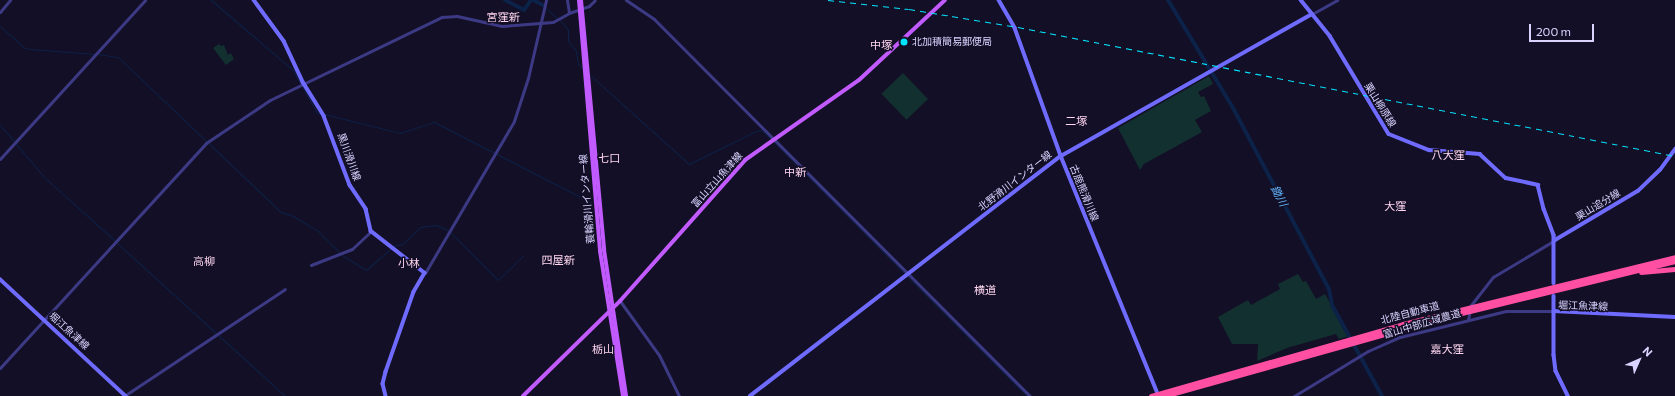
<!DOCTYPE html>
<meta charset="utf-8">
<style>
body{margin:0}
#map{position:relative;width:1675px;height:396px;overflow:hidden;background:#130f26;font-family:Commissioner,"Noto Sans JP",sans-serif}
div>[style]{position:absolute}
.green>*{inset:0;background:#12302f;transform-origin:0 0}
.stream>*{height:1px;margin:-0.5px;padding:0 0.5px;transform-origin:0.5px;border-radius:0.5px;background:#0c2248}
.river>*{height:4px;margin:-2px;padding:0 2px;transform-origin:2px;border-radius:2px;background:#0c2248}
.tertiary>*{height:3px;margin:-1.5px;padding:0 1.5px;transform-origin:1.5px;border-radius:1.5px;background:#3d3a85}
.secondary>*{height:3.5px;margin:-1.75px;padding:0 1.75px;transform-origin:1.75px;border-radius:1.75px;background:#6f6bff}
.primary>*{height:4px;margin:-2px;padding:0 2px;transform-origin:2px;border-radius:2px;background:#c25bff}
.motorway>*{height:5px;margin:-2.5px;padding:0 2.5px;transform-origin:2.5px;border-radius:2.5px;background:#ff4fa3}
.rail>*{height:1px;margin-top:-0.5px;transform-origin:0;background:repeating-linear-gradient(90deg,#00e5ff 0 6px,transparent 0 11px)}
.dots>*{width:11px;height:11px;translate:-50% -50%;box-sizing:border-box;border:2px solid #130f26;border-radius:50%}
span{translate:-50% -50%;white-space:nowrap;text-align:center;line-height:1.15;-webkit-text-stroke:3px #130f26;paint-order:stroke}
.poi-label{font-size:10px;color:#d9d4ff}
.left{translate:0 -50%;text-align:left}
.street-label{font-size:10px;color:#d9d4ff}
.neighbourhood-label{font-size:11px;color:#ffd6f0}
.water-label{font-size:11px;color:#62b6ff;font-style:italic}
.north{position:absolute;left:1619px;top:340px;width:40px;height:40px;-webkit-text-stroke:3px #130f26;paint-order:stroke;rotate:45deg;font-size:11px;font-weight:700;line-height:16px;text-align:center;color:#d9d4ff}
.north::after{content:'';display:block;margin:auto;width:14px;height:18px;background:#d9d4ff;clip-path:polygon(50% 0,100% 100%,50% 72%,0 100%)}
.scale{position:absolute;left:1529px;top:24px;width:65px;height:18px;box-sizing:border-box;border:2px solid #d9d4ff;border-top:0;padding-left:5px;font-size:12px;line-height:14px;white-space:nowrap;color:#d9d4ff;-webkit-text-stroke:3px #130f26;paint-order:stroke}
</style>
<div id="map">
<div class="green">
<div style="clip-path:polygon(219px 44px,221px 46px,224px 45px,228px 55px,231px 53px,234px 59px,226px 65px,213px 48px)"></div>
<div style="left:903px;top:73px;width:36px;height:30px;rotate:46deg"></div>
<div style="clip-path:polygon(1209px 76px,1213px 84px,1198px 92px,1201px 97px,1204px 96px,1211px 111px,1195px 120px,1202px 132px,1144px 164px,1140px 170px,1118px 128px)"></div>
<div style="clip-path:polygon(1298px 274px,1303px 282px,1306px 281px,1316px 299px,1325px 294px,1349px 336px,1339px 339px,1336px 334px,1287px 348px,1257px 361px,1258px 344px,1232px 344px,1218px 317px,1248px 300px,1251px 305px,1280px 289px,1278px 284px)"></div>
</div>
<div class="stream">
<div style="left:211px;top:0;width:108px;rotate:40.5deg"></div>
<div style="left:293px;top:70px;width:15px;rotate:62deg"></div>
<div style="left:545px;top:7px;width:16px;rotate:43deg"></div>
<div style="left:560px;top:20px;width:13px;rotate:51deg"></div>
<div style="left:568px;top:30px;width:11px;rotate:90deg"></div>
<div style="left:568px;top:41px;width:13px;rotate:51deg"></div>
<div style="left:576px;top:51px;width:13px;rotate:81deg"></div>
<div style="left:578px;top:64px;width:6px;rotate:39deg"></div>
<div style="left:0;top:26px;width:31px;rotate:42deg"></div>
<div style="left:23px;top:47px;width:6px;rotate:18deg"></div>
<div style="left:29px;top:49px;width:66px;rotate:4.3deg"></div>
<div style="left:98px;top:54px;width:20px;rotate:9deg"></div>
<div style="left:118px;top:57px;width:225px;rotate:43.6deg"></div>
<div style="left:281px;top:212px;width:13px;rotate:18deg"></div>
<div style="left:293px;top:216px;width:29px;rotate:31deg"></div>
<div style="left:318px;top:231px;width:30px;rotate:45deg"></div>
<div style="left:590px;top:75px;width:133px;rotate:42deg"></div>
<div style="left:689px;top:164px;width:75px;rotate:-26.2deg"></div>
<div style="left:756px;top:131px;width:5px;rotate:-11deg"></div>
<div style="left:761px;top:130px;width:13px;rotate:42deg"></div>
<div style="left:302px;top:86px;width:31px;rotate:61deg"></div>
<div style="left:317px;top:113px;width:4px;rotate:14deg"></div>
<div style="left:324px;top:114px;width:78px;rotate:14deg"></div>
<div style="left:400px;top:133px;width:36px;rotate:-18deg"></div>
<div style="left:434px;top:122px;width:178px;rotate:27.1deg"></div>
<div style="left:0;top:125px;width:21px;rotate:49deg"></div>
<div style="left:773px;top:141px;width:187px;rotate:45.2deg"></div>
<div style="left:16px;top:144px;width:43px;rotate:49.7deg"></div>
<div style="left:44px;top:177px;width:96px;rotate:42deg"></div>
<div style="left:450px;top:232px;width:68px;rotate:45deg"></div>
<div style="left:498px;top:280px;width:36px;rotate:-44deg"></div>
<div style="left:117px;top:243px;width:227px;rotate:42.3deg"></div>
<div style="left:393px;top:246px;width:10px;rotate:-11deg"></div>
<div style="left:403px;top:244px;width:24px;rotate:-45deg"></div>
<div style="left:420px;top:227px;width:16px;rotate:-7deg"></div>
<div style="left:436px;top:225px;width:13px;rotate:23deg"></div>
<div style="left:342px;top:255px;width:28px;rotate:32deg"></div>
<div style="left:366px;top:270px;width:33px;rotate:-41deg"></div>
<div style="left:907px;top:276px;width:170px;rotate:45deg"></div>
</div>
<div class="river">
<div style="left:505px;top:0;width:21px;rotate:28deg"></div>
<div style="left:524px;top:10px;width:12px;rotate:-55deg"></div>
<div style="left:533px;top:0;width:11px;rotate:27deg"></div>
<div style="left:1168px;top:0;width:124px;rotate:58.9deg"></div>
<div style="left:1232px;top:106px;width:207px;rotate:62.1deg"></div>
<div style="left:1329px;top:289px;width:16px;rotate:79deg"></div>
<div style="left:1332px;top:305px;width:104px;rotate:61.2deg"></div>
</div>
<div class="tertiary">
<div style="left:567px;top:0;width:13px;rotate:81deg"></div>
<div style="left:569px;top:13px;width:21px;rotate:-19deg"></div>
<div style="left:589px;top:6px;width:8px;rotate:-45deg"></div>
<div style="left:626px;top:0;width:34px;rotate:34deg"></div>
<div style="left:654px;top:19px;width:532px;rotate:45.08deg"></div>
<div style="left:0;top:12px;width:16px;rotate:-50deg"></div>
<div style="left:1312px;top:14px;width:29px;rotate:-29deg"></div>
<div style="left:0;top:159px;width:215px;rotate:-47.6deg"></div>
<div style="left:311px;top:265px;width:44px;rotate:-21.3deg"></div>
<div style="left:352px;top:249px;width:26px;rotate:-43deg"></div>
<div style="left:425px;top:273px;width:176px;rotate:-59.6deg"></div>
<div style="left:514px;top:121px;width:45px;rotate:-72deg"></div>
<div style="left:528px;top:78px;width:80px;rotate:-77deg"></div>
<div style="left:620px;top:301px;width:67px;rotate:54.2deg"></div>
<div style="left:659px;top:355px;width:46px;rotate:64deg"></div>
<div style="left:1468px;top:320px;width:15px;rotate:-79deg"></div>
<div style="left:1471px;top:305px;width:36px;rotate:-52deg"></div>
<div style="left:1493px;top:277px;width:72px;rotate:-30.8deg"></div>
<div style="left:0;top:368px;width:305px;rotate:-47.5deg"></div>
<div style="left:206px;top:143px;width:77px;rotate:-33.9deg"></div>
<div style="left:270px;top:100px;width:191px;rotate:-25.8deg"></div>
<div style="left:442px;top:17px;width:15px;rotate:-4deg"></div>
<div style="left:457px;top:16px;width:46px;rotate:12.5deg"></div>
<div style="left:502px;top:26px;width:51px;rotate:-4.5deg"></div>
<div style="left:553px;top:22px;width:18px;rotate:-29deg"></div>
<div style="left:124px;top:396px;width:193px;rotate:-33.6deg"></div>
<div style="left:1294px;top:396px;width:87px;rotate:-31.3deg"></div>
<div style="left:1368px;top:351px;width:35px;rotate:-24deg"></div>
<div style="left:1400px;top:337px;width:109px;rotate:-13.8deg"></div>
<div style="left:1506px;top:311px;width:48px"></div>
</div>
<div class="secondary">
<div style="left:254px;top:0;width:51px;rotate:53.8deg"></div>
<div style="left:284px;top:41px;width:45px;rotate:65.1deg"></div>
<div style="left:303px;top:82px;width:40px;rotate:58deg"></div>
<div style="left:324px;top:116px;width:74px;rotate:69.4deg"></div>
<div style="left:350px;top:185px;width:29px;rotate:56deg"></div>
<div style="left:366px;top:209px;width:23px;rotate:77deg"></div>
<div style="left:371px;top:231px;width:68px;rotate:37.9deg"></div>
<div style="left:425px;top:273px;width:22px;rotate:120deg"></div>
<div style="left:414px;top:292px;width:85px;rotate:109.3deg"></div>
<div style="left:386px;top:372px;width:12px;rotate:104deg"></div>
<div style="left:383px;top:384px;width:12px;rotate:76deg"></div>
<div style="left:999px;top:0;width:32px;rotate:60deg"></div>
<div style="left:1015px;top:28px;width:136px;rotate:70.2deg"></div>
<div style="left:1061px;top:156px;width:254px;rotate:67.8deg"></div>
<div style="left:1301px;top:0;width:46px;rotate:51.1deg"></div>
<div style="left:1330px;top:36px;width:114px;rotate:59deg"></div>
<div style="left:1389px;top:134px;width:43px;rotate:21.8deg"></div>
<div style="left:1429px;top:150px;width:51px;rotate:4.5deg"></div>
<div style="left:1480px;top:154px;width:35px;rotate:43deg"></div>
<div style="left:1506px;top:178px;width:33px;rotate:12deg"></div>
<div style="left:1538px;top:185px;width:25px;rotate:76deg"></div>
<div style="left:1544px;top:209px;width:28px;rotate:69deg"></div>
<div style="left:1554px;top:235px;width:48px;rotate:90deg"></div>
<div style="left:1555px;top:240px;width:96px;rotate:-30.6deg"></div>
<div style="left:1638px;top:191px;width:30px;rotate:-44deg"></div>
<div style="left:1660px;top:170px;width:26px;rotate:-54deg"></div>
<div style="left:0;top:279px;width:172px;rotate:42.9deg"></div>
<div style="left:1554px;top:296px;width:59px;rotate:90deg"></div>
<div style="left:1554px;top:355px;width:16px;rotate:83deg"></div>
<div style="left:1556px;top:371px;width:28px;rotate:64deg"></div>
<div style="left:1554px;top:311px;width:121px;rotate:2.8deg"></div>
<div style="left:750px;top:396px;width:393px;rotate:-37.7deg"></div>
<div style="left:1061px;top:156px;width:288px;rotate:-29.5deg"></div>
</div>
<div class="primary">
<div style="left:579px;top:0;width:252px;rotate:85.2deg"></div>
<div style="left:600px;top:251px;width:147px;rotate:81deg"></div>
<div style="left:581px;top:0;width:251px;rotate:84.7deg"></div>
<div style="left:604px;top:250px;width:148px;rotate:81.4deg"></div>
<div style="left:523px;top:396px;width:136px;rotate:-44.4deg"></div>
<div style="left:620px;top:301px;width:188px;rotate:-48.4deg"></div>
<div style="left:745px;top:160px;width:139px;rotate:-35.1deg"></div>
<div style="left:859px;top:80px;width:117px;rotate:-42.9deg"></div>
</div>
<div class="motorway">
<div style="left:1641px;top:272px;width:34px;rotate:-5deg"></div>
<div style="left:1151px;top:396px;width:262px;rotate:-15.9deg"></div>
<div style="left:1403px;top:324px;width:280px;rotate:-13.8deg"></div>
<div style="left:1164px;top:396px;width:288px;rotate:-15.7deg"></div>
<div style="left:1441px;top:318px;width:241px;rotate:-13.7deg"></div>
</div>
<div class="rail">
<div style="left:828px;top:0;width:81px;rotate:6.3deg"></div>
<div style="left:909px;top:9px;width:110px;rotate:9.4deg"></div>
<div style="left:1018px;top:27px;width:670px;rotate:11.11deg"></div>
</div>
<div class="dots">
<div style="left:904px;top:42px;background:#00e5ff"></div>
</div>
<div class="poi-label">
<span class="left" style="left:912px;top:42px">北加積簡易郵便局</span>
</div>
<div class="street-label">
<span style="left:1380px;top:105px;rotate:58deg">栗山柳原線</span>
<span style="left:349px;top:157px;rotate:70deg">黒川滑川線</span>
<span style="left:717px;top:180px;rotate:-48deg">富山立山魚津線</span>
<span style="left:1015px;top:181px;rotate:-38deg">北野滑川インター線</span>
<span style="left:1084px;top:193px;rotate:68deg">古鹿熊滑川線</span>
<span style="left:587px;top:199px;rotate:-95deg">蓑輪滑川インター線</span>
<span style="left:1598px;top:205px;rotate:-31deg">栗山追分線</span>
<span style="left:1583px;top:306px;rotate:2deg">堀江魚津線</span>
<span style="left:1410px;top:313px;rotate:-15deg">北陸自動車道</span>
<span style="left:1422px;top:324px;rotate:-16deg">富山中部広域農道</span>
<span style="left:69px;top:331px;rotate:42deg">堀江魚津線</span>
</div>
<div class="neighbourhood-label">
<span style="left:503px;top:17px">宮窪新</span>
<span style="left:881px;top:45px">中塚</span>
<span style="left:1076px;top:121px">二塚</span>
<span style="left:1448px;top:155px">八大窪</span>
<span style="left:609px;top:158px">七口</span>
<span style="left:795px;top:172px">中新</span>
<span style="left:1395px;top:206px">大窪</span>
<span style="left:558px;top:260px">四屋新</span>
<span style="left:204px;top:261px">高柳</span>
<span style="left:409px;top:263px">小林</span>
<span style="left:985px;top:290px">横道</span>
<span style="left:603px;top:349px">栃山</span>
<span style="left:1447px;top:349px">嘉大窪</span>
</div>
<div class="water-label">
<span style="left:1279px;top:196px;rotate:62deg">鋤川</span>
</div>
<div class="north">N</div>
<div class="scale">200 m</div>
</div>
